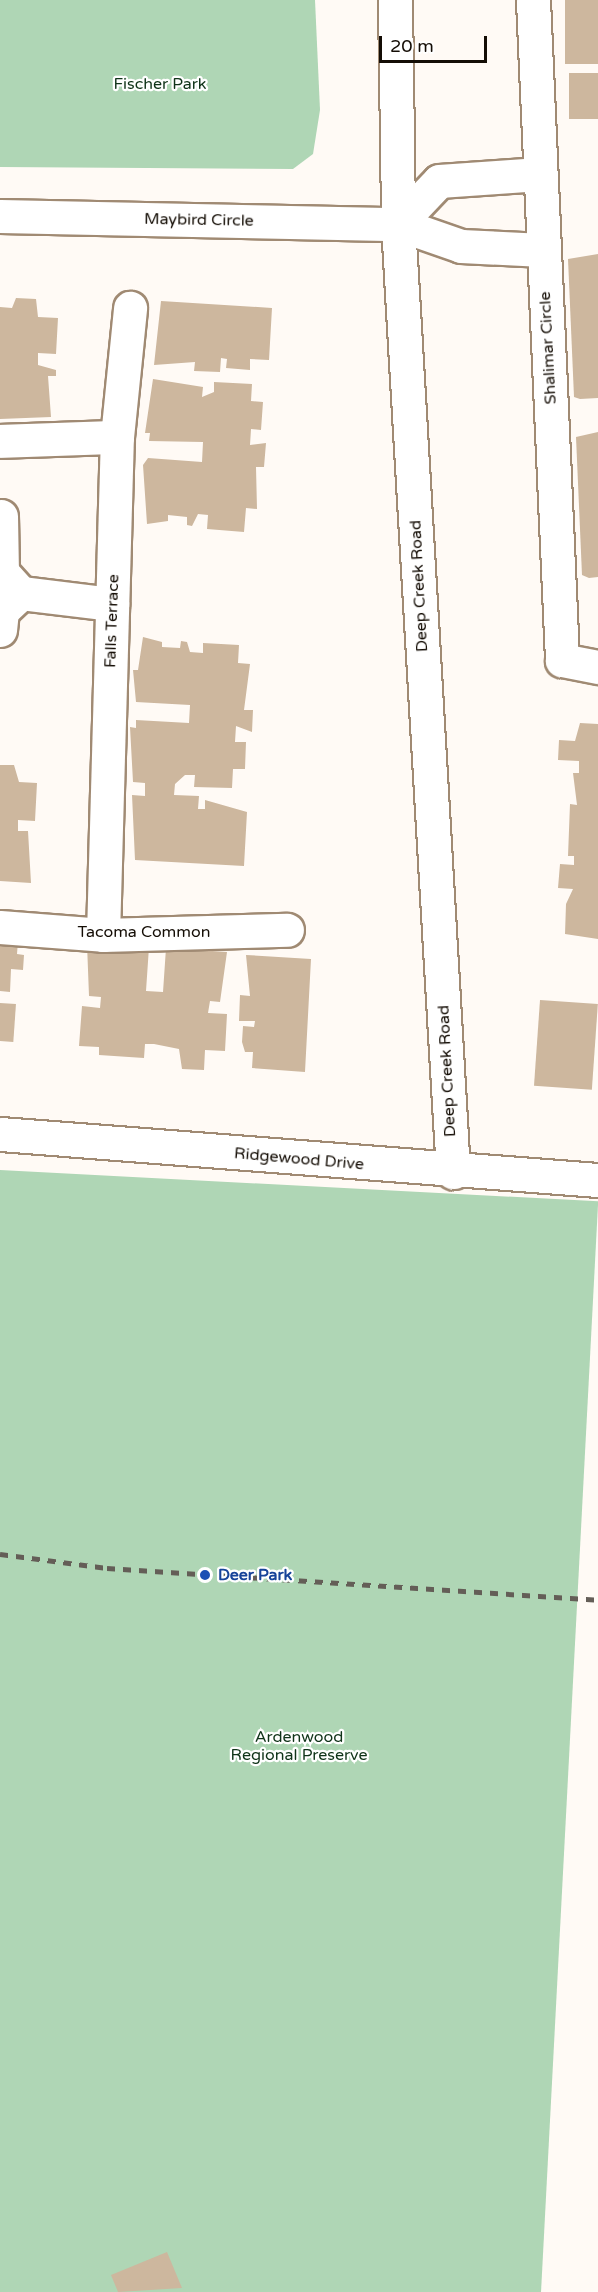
<!DOCTYPE html>
<style>
body{margin:0}
#map{position:relative;width:598px;height:2292px;overflow:hidden;background:#fffaf5;font-family:"Varela Round",sans-serif}
div>[style]{position:absolute}
.green>*{inset:0;background:#afd6b5;transform-origin:0 0}
.building>*{inset:0;background:#cdb79e;transform-origin:0 0}
.roads{filter:drop-shadow(2px 0 #a08a73) drop-shadow(-2px 0 #a08a73) drop-shadow(0 2px #a08a73) drop-shadow(0 -2px #a08a73)}
.minor>*{height:33px;margin:-16.5px;padding:0 16.5px;transform-origin:16.5px;border-radius:16.5px;background:#fff}
.rail>*{height:4.5px;margin-top:-2.25px;transform-origin:0;background:repeating-linear-gradient(90deg,#645e57 0 8px,transparent 0 16px)}
.dots>*{width:16px;height:16px;translate:-50% -50%;box-sizing:border-box;border:3px solid #fff;border-radius:50%}
span{translate:-50% -50%;white-space:nowrap;text-align:center;line-height:1.15;-webkit-text-stroke:4.5px #fff;paint-order:stroke}
.park-label{font-size:16px;color:#0f3318}
.street-label{font-size:16px;color:#140d05}
.transit-label{font-size:16px;color:#164399;font-weight:700}
.left{translate:0 -50%;text-align:left}
.scale{position:absolute;left:379px;top:36px;width:108px;height:27px;box-sizing:border-box;border:3px solid #140d05;border-top:0;padding-left:8px;font-size:18px;line-height:21px;white-space:nowrap;color:#140d05;-webkit-text-stroke:4px #fff;paint-order:stroke}
</style>
<div id="map">
<div class="green">
<div style="clip-path:polygon(0 0,315px 0,320px 110px,313px 154px,293px 169px,0 167px)"></div>
<div style="left:0;top:1170px;width:599px;height:1122px;rotate:3deg"></div>
</div>
<div class="building">
<div style="left:565px;top:0;width:33px;height:64px"></div>
<div style="left:598px;top:73px;width:46px;height:29px;rotate:90deg"></div>
<div style="clip-path:polygon(598px 254px,598px 398px,580px 399px,574px 397px,568px 259px)"></div>
<div style="clip-path:polygon(16px 298px,36px 299px,38px 317px,58px 318px,56px 354px,38px 353px,38px 365px,56px 370px,56px 376px,48px 376px,51px 417px,0 419px,0 307px,12px 308px)"></div>
<div style="clip-path:polygon(161px 301px,272px 308px,269px 360px,250px 359px,250px 370px,226px 368px,227px 359px,221px 358px,220px 372px,194px 371px,195px 362px,154px 365px)"></div>
<div style="clip-path:polygon(153px 379px,203px 387px,202px 397px,214px 392px,214px 382px,252px 384px,251px 401px,263px 402px,261px 430px,251px 429px,250px 445px,266px 443px,264px 467px,256px 467px,257px 509px,246px 508px,244px 532px,207px 529px,208px 515px,198px 514px,192px 526px,187px 525px,187px 517px,168px 515px,168px 521px,147px 524px,143px 465px,148px 458px,202px 462px,203px 442px,149px 441px,150px 433px,145px 433px)"></div>
<div style="clip-path:polygon(598px 432px,598px 577px,589px 578px,582px 575px,576px 437px)"></div>
<div style="clip-path:polygon(143px 637px,162px 642px,162px 647px,180px 648px,181px 641px,187px 642px,190px 652px,203px 653px,203px 643px,239px 645px,238px 663px,250px 664px,244px 710px,253px 710px,252px 732px,236px 726px,235px 742px,246px 742px,245px 769px,233px 769px,232px 788px,194px 787px,195px 775px,185px 775px,175px 784px,174px 795px,199px 796px,198px 809px,205px 809px,205px 800px,247px 812px,244px 866px,135px 860px,132px 795px,145px 796px,145px 783px,133px 782px,130px 727px,136px 728px,136px 720px,189px 723px,190px 705px,136px 702px,133px 670px,138px 670px)"></div>
<div style="clip-path:polygon(580px 723px,598px 724px,598px 939px,565px 934px,566px 904px,573px 889px,558px 888px,560px 864px,574px 865px,574px 856px,568px 856px,570px 804px,577px 805px,573px 773px,579px 773px,579px 761px,558px 760px,559px 740px,575px 741px)"></div>
<div style="clip-path:polygon(0 765px,14px 765px,19px 782px,37px 783px,35px 821px,18px 820px,18px 831px,28px 831px,31px 883px,0 881px)"></div>
<div style="clip-path:polygon(0 940px,18px 941px,17px 954px,24px 955px,23px 970px,11px 969px,10px 992px,0 991px)"></div>
<div style="clip-path:polygon(87px 944px,149px 947px,146px 991px,163px 992px,166px 948px,199px 945px,198px 950px,227px 952px,220px 1002px,210px 1001px,208px 1013px,227px 1014px,225px 1051px,205px 1050px,204px 1070px,182px 1069px,179px 1049px,154px 1044px,145px 1044px,144px 1058px,99px 1055px,99px 1047px,79px 1046px,82px 1006px,100px 1008px,101px 997px,89px 996px)"></div>
<div style="clip-path:polygon(246px 955px,311px 959px,305px 1072px,252px 1068px,253px 1052px,245px 1052px,242px 1042px,243px 1026px,254px 1027px,255px 1021px,239px 1021px,240px 995px,250px 996px)"></div>
<div style="left:540px;top:1000px;width:58px;height:86px;rotate:4deg"></div>
<div style="left:0;top:1003px;width:16px;height:38px;rotate:4deg"></div>
<div style="clip-path:polygon(167px 2252px,182px 2288px,118px 2292px,111px 2275px)"></div>
</div>
<div class="roads">
<div class="minor">
<div style="left:395px;top:0;width:224px;rotate:89.2deg"></div>
<div style="left:398px;top:224px;width:950px;rotate:86.68deg"></div>
<div style="left:533px;top:0;width:661px;rotate:87.48deg"></div>
<div style="left:562px;top:660px;width:37px;rotate:11deg"></div>
<div style="left:0;top:216px;width:398px;rotate:1.2deg"></div>
<div style="left:398px;top:224px;width:67px;rotate:19.2deg"></div>
<div style="left:461px;top:246px;width:82px;rotate:2.8deg"></div>
<div style="left:398px;top:224px;width:59px;rotate:-46.4deg"></div>
<div style="left:439px;top:181px;width:101px;rotate:-4deg"></div>
<div style="left:0;top:441px;width:117px;rotate:-2deg"></div>
<div style="left:1px;top:516px;width:56px;rotate:89deg"></div>
<div style="left:2px;top:572px;width:28px;rotate:48deg"></div>
<div style="left:21px;top:593px;width:92px;rotate:6.9deg"></div>
<div style="left:0;top:630px;width:19px;rotate:-84deg"></div>
<div style="left:2px;top:611px;width:26px;rotate:-43deg"></div>
<div style="left:0;top:927px;width:103px;rotate:4.4deg"></div>
<div style="left:103px;top:935px;width:184px;rotate:-1.6deg"></div>
<div style="left:103px;top:935px;width:498px;rotate:-88.4deg"></div>
<div style="left:117px;top:437px;width:130px;rotate:-84.2deg"></div>
<div style="left:0;top:1134px;width:600px;rotate:4.4deg"></div>
</div>
</div>
<div class="rail">
<div style="left:0;top:1554px;width:108px;rotate:7.5deg"></div>
<div style="left:107px;top:1568px;width:492px;rotate:3.7deg"></div>
</div>
<div class="dots">
<div style="left:205px;top:1575px;background:#1a4fb4"></div>
</div>
<div class="park-label">
<span style="left:160px;top:84px">Fischer Park</span>
<span style="left:299px;top:1746px">Ardenwood<br>Regional Preserve</span>
</div>
<div class="street-label">
<span style="left:199px;top:220px;rotate:1deg">Maybird Circle</span>
<span style="left:548px;top:348px;rotate:-93deg">Shalimar Circle</span>
<span style="left:419px;top:586px;rotate:-93deg">Deep Creek Road</span>
<span style="left:112px;top:621px;rotate:-88deg">Falls Terrace</span>
<span style="left:144px;top:932px">Tacoma Common</span>
<span style="left:447px;top:1071px;rotate:-93deg">Deep Creek Road</span>
<span style="left:299px;top:1159px;rotate:5deg">Ridgewood Drive</span>
</div>
<div class="transit-label">
<span class="left" style="left:218px;top:1575px">Deer Park</span>
</div>
<div class="scale">20 m</div>
</div>
